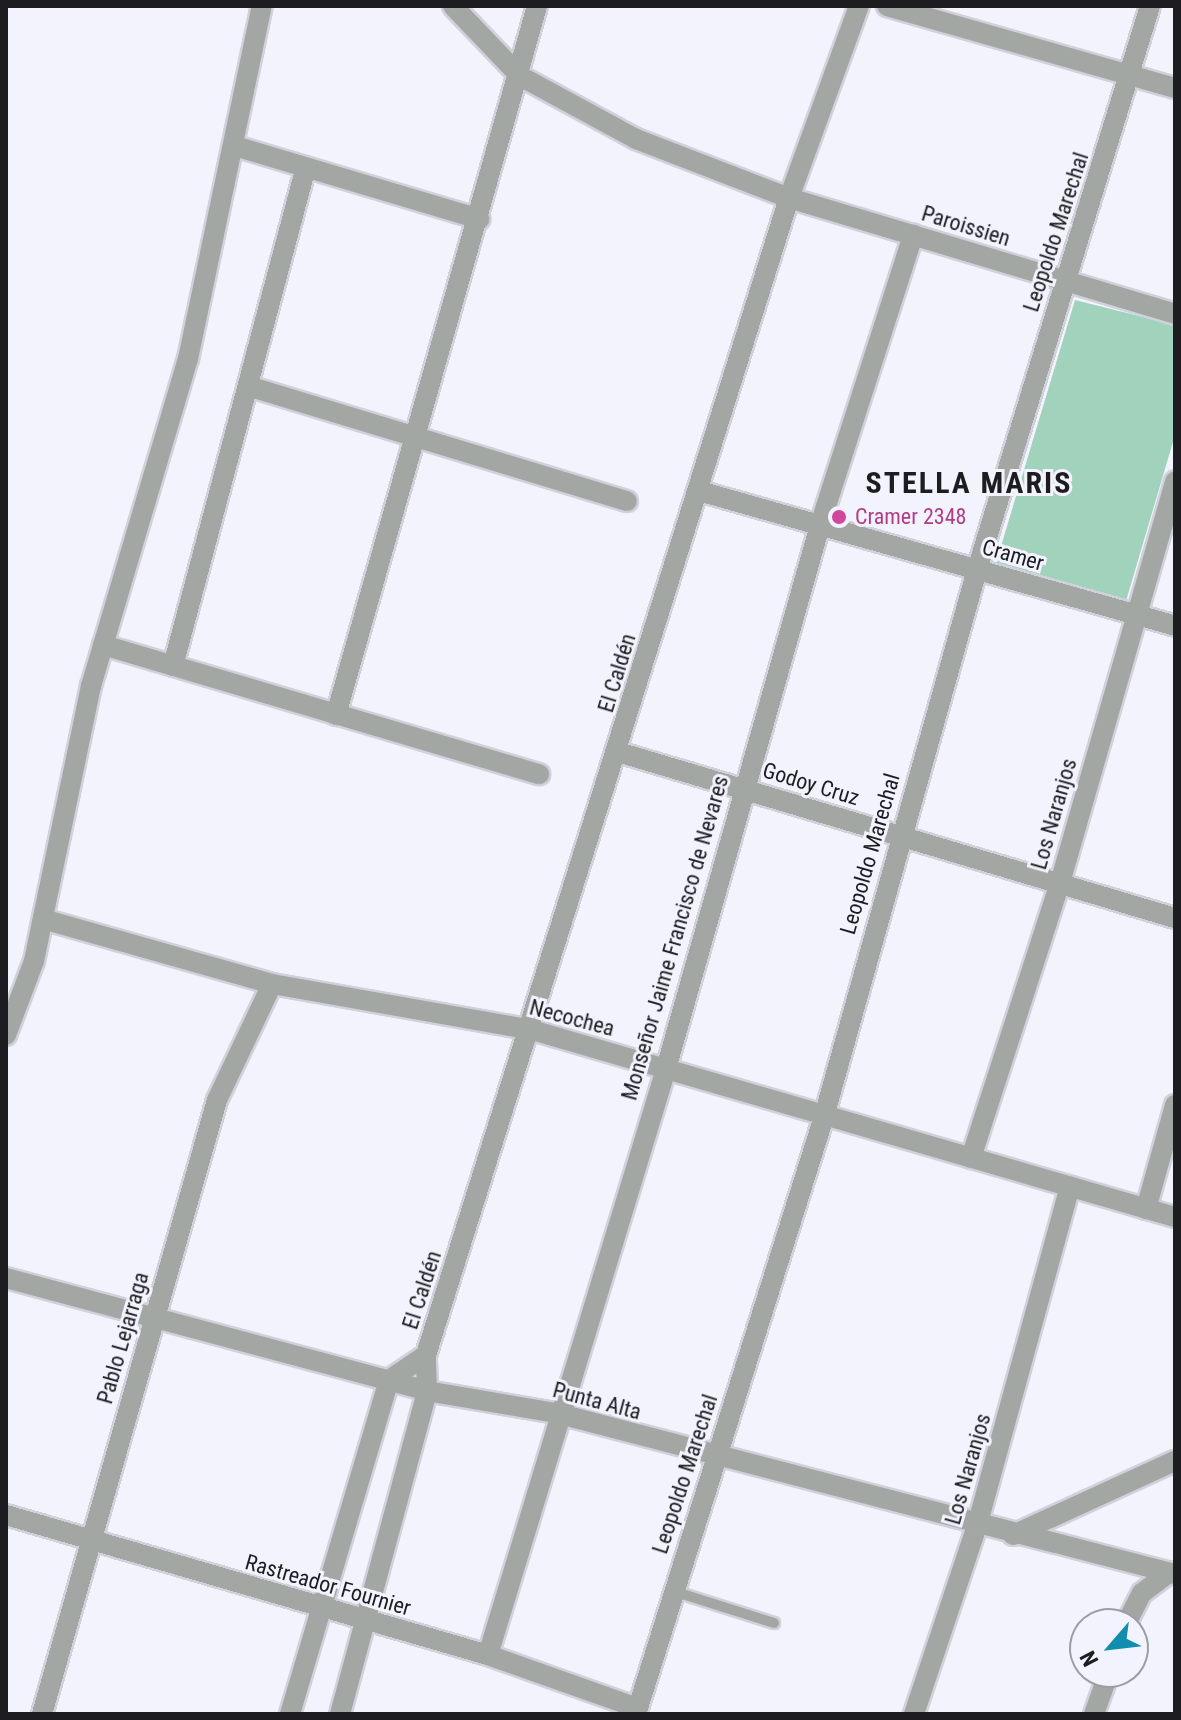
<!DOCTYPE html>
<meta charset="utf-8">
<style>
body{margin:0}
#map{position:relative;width:1181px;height:1720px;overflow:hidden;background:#f3f3fe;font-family:"Roboto Condensed",sans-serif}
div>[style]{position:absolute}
.green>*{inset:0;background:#a1d2bb}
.roads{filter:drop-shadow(2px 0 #d1d1db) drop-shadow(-2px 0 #d1d1db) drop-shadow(0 2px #d1d1db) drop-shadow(0 -2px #d1d1db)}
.service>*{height:10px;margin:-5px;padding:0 5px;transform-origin:5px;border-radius:5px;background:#a2a7a4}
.minor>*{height:20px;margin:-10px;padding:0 10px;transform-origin:10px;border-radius:10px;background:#a2a7a4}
.dots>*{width:22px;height:22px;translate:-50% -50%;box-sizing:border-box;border:4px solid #f3f3fe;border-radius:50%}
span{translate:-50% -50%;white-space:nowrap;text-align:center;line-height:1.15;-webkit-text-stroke:6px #f3f3fe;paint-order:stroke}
.street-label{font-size:22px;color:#1d1d21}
.hotel-label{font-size:22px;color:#b23c85}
.left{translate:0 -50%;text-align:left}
.district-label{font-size:30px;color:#1d1d21;font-weight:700;letter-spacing:2px}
.frame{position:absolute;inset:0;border:8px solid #1d1d21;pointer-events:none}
.north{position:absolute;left:1069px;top:1608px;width:80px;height:80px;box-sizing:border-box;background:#f3f3fe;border:2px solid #9d9da6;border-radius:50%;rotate:242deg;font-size:22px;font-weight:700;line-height:32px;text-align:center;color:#1d1d21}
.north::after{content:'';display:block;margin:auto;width:28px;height:36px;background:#108eae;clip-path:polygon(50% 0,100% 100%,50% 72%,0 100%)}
</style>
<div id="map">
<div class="green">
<div style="clip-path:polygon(1075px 300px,1175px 325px,1175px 435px,1126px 601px,996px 563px)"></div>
</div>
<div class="roads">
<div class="service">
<div style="left:673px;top:1591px;width:106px;rotate:17.6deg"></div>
</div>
<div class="minor">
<div style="left:453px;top:6px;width:97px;rotate:46.3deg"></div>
<div style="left:520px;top:76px;width:132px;rotate:28.5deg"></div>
<div style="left:636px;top:139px;width:164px;rotate:21.1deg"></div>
<div style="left:789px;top:198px;width:403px;rotate:16.7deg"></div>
<div style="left:887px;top:6px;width:299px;rotate:15.9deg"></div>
<div style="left:238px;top:147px;width:252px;rotate:16.6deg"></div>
<div style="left:248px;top:386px;width:396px;rotate:16.9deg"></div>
<div style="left:699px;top:491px;width:495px;rotate:15.8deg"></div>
<div style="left:103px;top:645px;width:455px;rotate:16.5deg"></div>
<div style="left:173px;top:666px;width:516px;rotate:-75.08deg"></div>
<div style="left:336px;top:715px;width:737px;rotate:-74.17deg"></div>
<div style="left:618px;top:752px;width:581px;rotate:16.6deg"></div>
<div style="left:43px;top:919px;width:238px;rotate:15.8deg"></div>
<div style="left:272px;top:984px;width:264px;rotate:10deg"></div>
<div style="left:532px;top:1030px;width:670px;rotate:16.22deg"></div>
<div style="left:6px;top:1035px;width:79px;rotate:-69.3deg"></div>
<div style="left:34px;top:961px;width:281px;rotate:-78.3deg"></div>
<div style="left:91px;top:686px;width:341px;rotate:-73.5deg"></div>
<div style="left:188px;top:359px;width:361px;rotate:-78.2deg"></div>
<div style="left:971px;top:1158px;width:289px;rotate:-72.1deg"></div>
<div style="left:1060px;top:883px;width:418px;rotate:-74deg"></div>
<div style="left:1146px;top:1209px;width:108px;rotate:-74.4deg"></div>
<div style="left:6px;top:1278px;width:436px;rotate:15deg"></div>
<div style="left:427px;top:1391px;width:131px;rotate:9.7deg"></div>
<div style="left:556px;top:1413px;width:640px;rotate:14.58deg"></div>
<div style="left:6px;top:1515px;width:502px;rotate:16.2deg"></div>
<div style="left:488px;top:1655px;width:156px;rotate:19.5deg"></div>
<div style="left:1013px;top:1535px;width:178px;rotate:-24.6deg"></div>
<div style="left:1126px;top:1624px;width:35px;rotate:-63deg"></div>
<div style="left:1142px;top:1593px;width:34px;rotate:-37deg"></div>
<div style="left:488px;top:1655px;width:612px;rotate:-73.1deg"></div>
<div style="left:666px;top:1069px;width:565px;rotate:-74.19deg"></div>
<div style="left:820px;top:525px;width:305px;rotate:-72.2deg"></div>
<div style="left:42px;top:1714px;width:638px;rotate:-74.09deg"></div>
<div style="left:217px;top:1100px;width:128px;rotate:-64.6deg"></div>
<div style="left:290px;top:1714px;width:348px;rotate:-73.5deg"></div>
<div style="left:389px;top:1380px;width:45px;rotate:-34deg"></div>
<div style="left:340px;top:1714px;width:335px;rotate:-74.9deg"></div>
<div style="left:427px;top:1391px;width:36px;rotate:-92deg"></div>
<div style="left:426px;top:1355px;width:1213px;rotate:-72.58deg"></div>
<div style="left:789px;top:198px;width:204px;rotate:-70deg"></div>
<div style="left:636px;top:1714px;width:623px;rotate:-72.53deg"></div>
<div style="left:823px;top:1120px;width:571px;rotate:-74.36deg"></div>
<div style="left:977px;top:570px;width:590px;rotate:-72.95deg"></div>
<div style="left:914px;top:1714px;width:198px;rotate:-71.5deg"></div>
<div style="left:977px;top:1526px;width:352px;rotate:-74.7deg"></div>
<div style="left:1094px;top:1714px;width:45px;rotate:-70.3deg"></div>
</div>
</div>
<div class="dots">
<div style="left:839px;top:517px;background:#d1479c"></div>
</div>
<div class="street-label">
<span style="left:966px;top:226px;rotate:17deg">Paroissien</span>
<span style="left:1056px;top:232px;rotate:-72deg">Leopoldo Marechal</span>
<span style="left:1013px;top:555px;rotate:16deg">Cramer</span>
<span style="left:617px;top:673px;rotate:-73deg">El Caldén</span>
<span style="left:811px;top:784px;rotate:17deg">Godoy Cruz</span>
<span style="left:1054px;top:814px;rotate:-74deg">Los Naranjos</span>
<span style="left:870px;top:854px;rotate:-74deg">Leopoldo Marechal</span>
<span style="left:675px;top:938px;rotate:-74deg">Monseñor Jaime Francisco de Nevares</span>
<span style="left:572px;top:1018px;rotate:15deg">Necochea</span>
<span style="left:422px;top:1290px;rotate:-72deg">El Caldén</span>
<span style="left:123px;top:1338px;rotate:-74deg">Pablo Lejarraga</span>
<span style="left:597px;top:1401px;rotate:15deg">Punta Alta</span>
<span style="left:968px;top:1469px;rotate:-74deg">Los Naranjos</span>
<span style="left:685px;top:1474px;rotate:-72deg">Leopoldo Marechal</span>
<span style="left:328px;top:1585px;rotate:16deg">Rastreador Fournier</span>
</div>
<div class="hotel-label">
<span class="left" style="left:855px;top:517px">Cramer 2348</span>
</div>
<div class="district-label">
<span style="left:969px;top:483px">STELLA MARIS</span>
</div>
<div class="frame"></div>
<div class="north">N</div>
</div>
